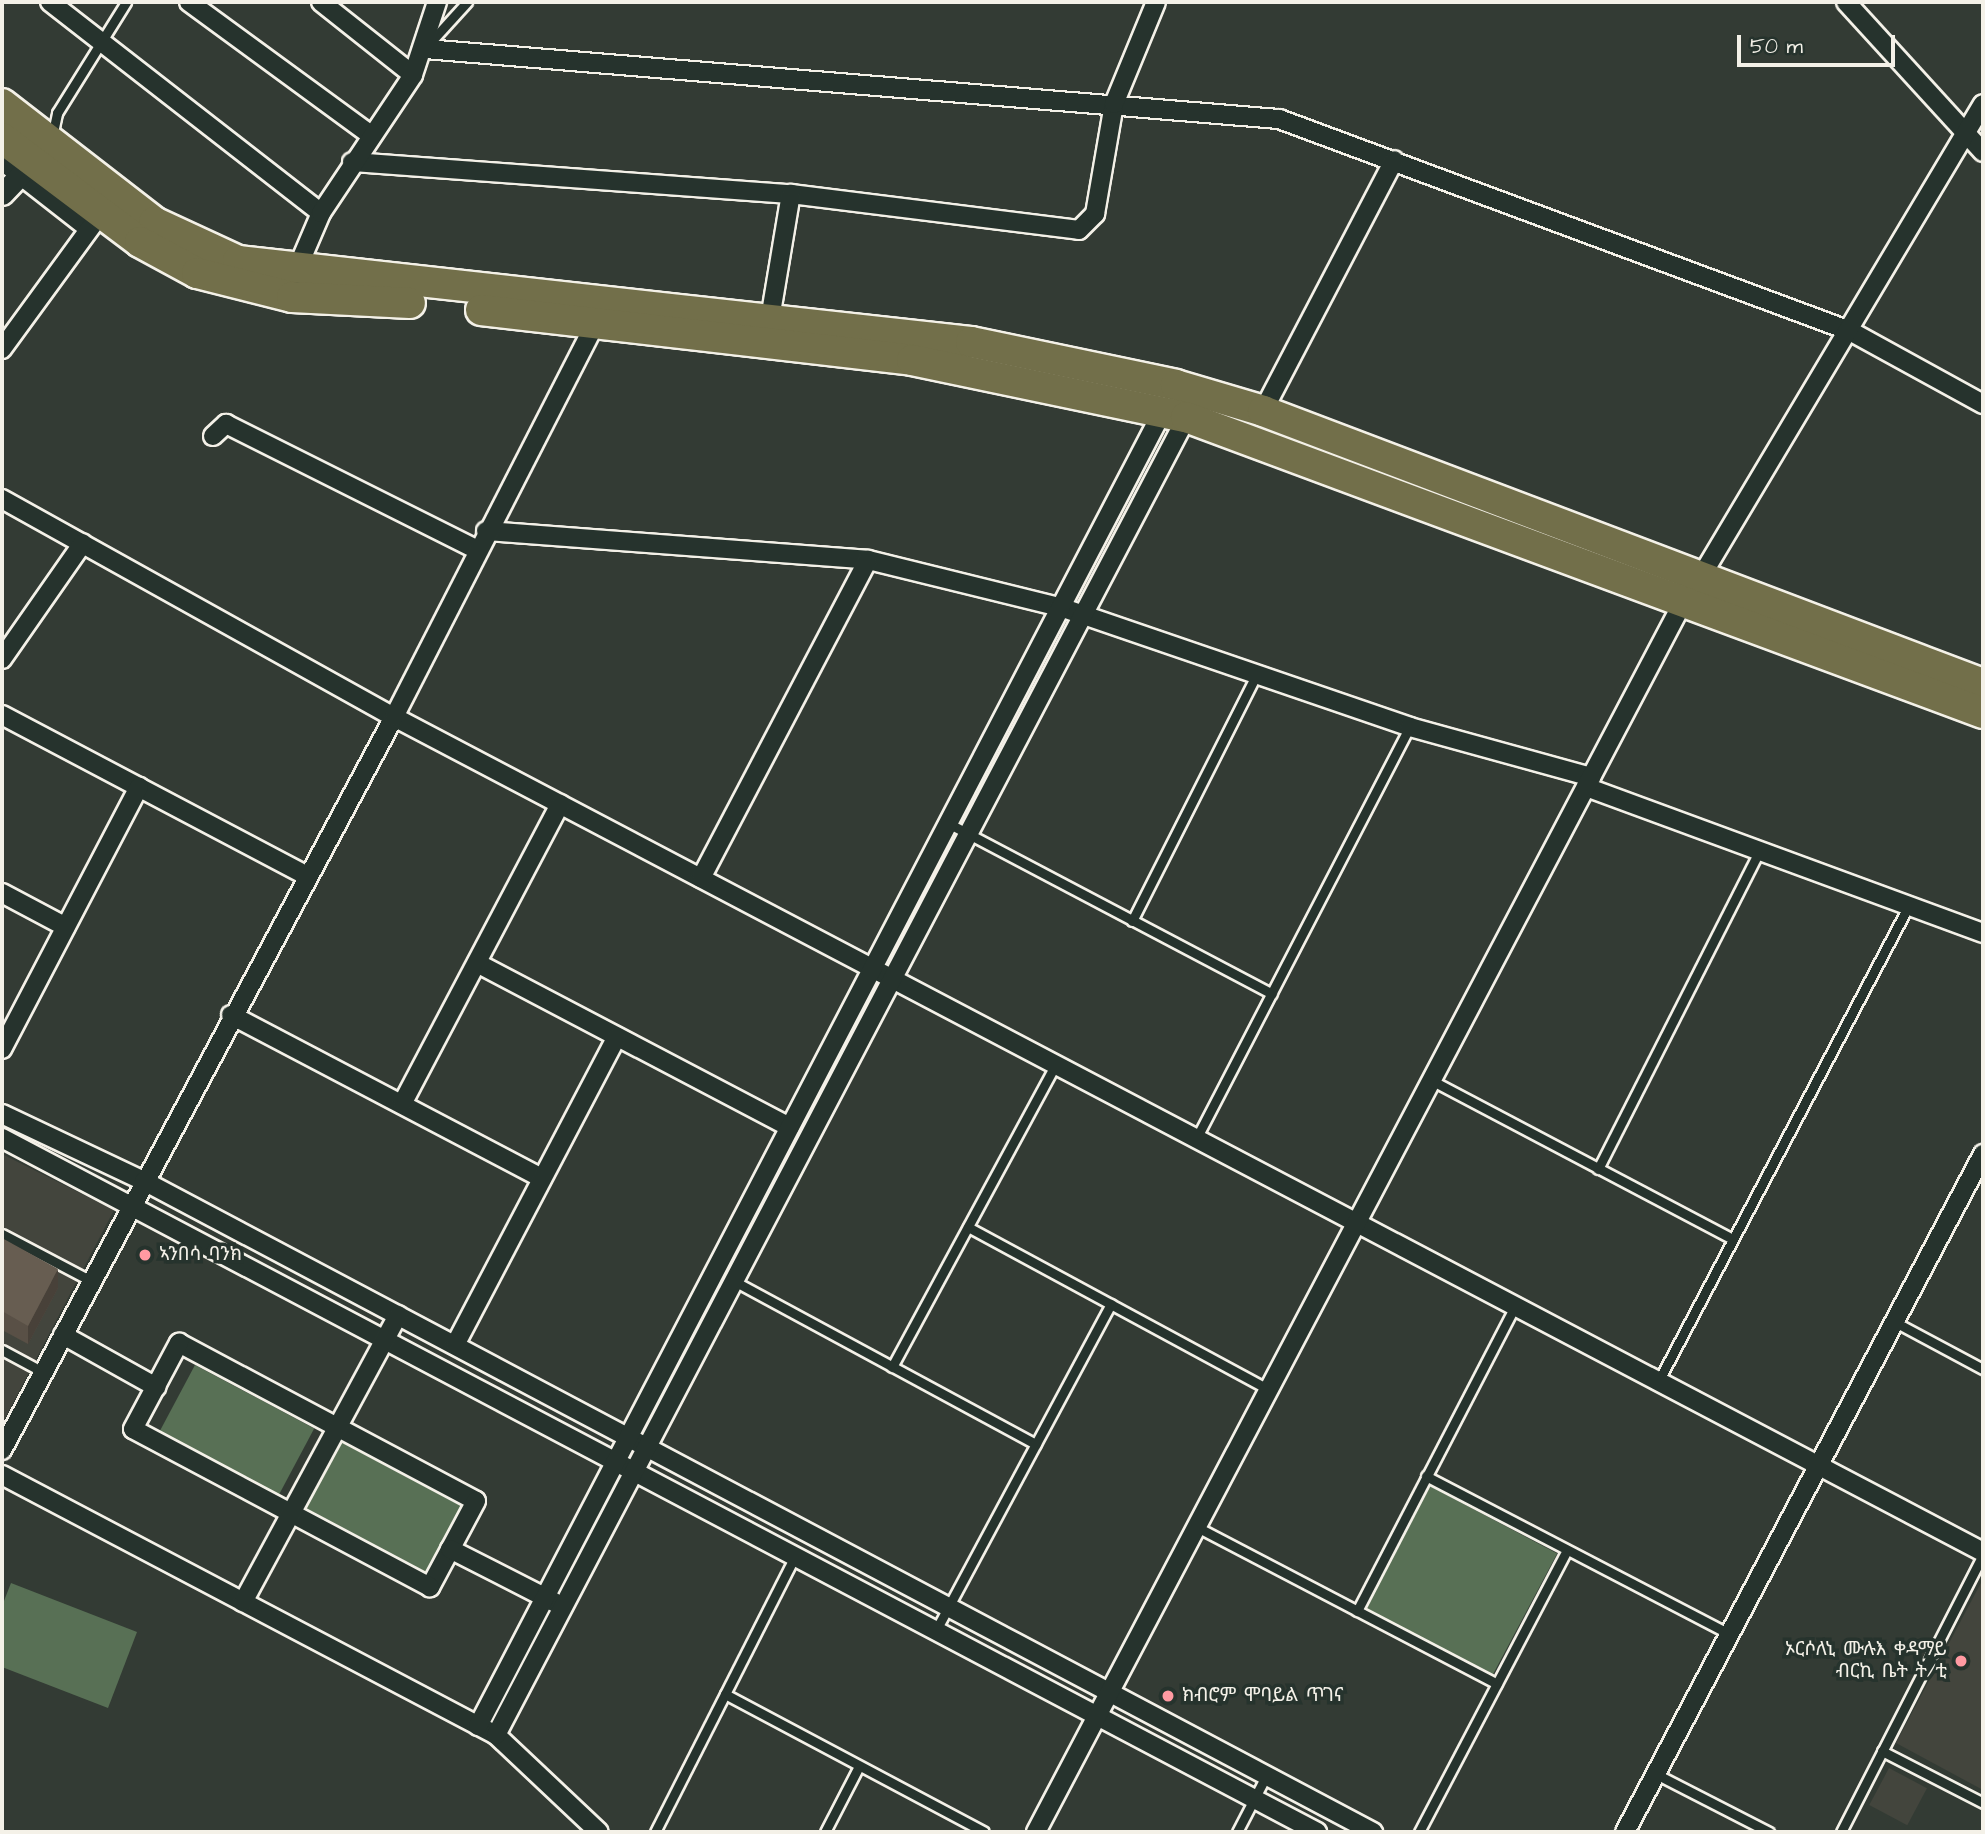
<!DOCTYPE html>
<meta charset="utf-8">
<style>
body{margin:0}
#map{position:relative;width:1985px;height:1834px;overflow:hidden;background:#333b34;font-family:"Architects Daughter","Noto Sans Ethiopic",sans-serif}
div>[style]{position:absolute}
.built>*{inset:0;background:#43453d;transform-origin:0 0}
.green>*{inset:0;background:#587055;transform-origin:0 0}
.roads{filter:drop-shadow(2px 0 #f4f1e8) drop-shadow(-2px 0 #f4f1e8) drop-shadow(0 2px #f4f1e8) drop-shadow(0 -2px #f4f1e8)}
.service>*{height:9px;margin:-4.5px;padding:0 4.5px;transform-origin:4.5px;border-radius:4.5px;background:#26332d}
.minor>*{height:18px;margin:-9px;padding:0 9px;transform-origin:9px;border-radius:9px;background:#26332d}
.tertiary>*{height:21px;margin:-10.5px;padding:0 10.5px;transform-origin:10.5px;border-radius:10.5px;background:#26332d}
.trunk>*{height:30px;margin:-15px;padding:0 15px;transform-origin:15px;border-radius:15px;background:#726f4a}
.wall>*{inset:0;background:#595046}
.shaded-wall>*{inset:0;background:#484139}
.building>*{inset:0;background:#675d51}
.dots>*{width:19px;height:19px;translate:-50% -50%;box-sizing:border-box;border:4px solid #26332d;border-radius:50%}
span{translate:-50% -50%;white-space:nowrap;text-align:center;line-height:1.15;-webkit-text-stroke:7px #26332d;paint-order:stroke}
.poi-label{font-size:19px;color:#f4f1e8}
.left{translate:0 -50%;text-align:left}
.right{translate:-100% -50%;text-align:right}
.frame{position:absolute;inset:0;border:4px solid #f4f1e8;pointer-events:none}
.scale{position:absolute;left:1737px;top:35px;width:158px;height:32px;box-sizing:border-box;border:4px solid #f4f1e8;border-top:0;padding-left:9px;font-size:21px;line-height:24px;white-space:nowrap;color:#f4f1e8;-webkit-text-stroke:5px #26332d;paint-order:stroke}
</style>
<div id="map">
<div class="built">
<div style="clip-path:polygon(2px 1154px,114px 1210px,2px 1424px)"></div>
<div style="clip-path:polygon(1983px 1579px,1983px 1790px,1896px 1743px)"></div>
<div style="left:1889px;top:1768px;width:43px;height:42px;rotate:28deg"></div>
</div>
<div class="green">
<div style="left:195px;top:1365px;width:135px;height:76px;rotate:28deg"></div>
<div style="left:341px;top:1442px;width:136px;height:75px;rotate:28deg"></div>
<div style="left:1430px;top:1486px;width:144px;height:138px;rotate:28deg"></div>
<div style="clip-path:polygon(11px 1583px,137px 1632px,108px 1708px,2px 1667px,2px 1606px)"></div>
</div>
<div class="roads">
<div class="service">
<div style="left:428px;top:45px;width:58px;rotate:-47.8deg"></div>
<div style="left:52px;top:137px;width:25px;rotate:-78deg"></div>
<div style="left:57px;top:113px;width:131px;rotate:-58.1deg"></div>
<div style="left:948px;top:823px;width:366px;rotate:27.8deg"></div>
<div style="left:1132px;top:921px;width:275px;rotate:-63.2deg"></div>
<div style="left:1433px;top:1081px;width:339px;rotate:27.8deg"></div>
<div style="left:1196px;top:1139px;width:464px;rotate:-62.6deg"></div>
<div style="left:1598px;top:1169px;width:358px;rotate:-63.1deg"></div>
<div style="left:968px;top:1227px;width:343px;rotate:28.4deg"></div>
<div style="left:2px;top:1234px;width:101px;rotate:27.8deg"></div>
<div style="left:734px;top:1281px;width:343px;rotate:28.4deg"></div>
<div style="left:1893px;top:1321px;width:102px;rotate:28.1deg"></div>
<div style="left:2px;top:1350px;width:47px;rotate:28.2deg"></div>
<div style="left:892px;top:1367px;width:345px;rotate:-61.6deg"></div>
<div style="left:1659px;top:1380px;width:537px;rotate:-62.24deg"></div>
<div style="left:1426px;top:1476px;width:343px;rotate:27.5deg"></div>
<div style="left:1199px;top:1528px;width:336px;rotate:27.6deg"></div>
<div style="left:1357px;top:1611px;width:343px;rotate:-62.6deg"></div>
<div style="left:935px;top:1632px;width:372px;rotate:-61.8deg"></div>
<div style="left:725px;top:1694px;width:293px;rotate:28deg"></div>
<div style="left:1882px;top:1751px;width:114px;rotate:27.2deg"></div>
<div style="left:1656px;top:1774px;width:127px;rotate:27.2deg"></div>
<div style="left:655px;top:1832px;width:309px;rotate:-63.1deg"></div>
<div style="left:825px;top:1832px;width:74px;rotate:-62.7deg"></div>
<div style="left:1237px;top:1832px;width:63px;rotate:-62.6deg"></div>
<div style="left:1419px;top:1832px;width:318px;rotate:-62.3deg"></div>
<div style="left:1841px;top:1832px;width:312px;rotate:-62.9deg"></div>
</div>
<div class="minor">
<div style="left:50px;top:2px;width:343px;rotate:37.9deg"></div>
<div style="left:189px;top:2px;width:225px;rotate:36.2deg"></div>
<div style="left:321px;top:2px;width:117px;rotate:38.4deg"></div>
<div style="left:1846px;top:2px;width:203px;rotate:47.6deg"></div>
<div style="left:425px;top:49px;width:857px;rotate:4.69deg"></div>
<div style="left:1279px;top:119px;width:609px;rotate:20.37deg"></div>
<div style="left:1850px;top:331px;width:152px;rotate:28.8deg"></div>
<div style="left:2px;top:161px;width:110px;rotate:38deg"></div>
<div style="left:352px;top:162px;width:440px;rotate:4.2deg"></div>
<div style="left:791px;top:194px;width:290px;rotate:7.1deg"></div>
<div style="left:1079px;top:230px;width:23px;rotate:-45deg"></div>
<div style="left:1095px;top:214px;width:112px;rotate:-80.2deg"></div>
<div style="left:1114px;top:104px;width:110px;rotate:-67.6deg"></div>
<div style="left:294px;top:276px;width:69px;rotate:-66.8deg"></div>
<div style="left:321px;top:213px;width:166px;rotate:-56.3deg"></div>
<div style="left:413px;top:75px;width:77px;rotate:-71.8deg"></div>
<div style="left:770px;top:319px;width:127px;rotate:-80.5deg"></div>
<div style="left:2px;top:349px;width:178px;rotate:-53.9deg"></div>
<div style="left:1263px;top:411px;width:283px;rotate:-62.4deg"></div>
<div style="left:213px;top:436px;width:18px;rotate:-43deg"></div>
<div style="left:226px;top:424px;width:280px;rotate:26.6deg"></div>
<div style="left:2px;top:499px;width:449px;rotate:29.1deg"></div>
<div style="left:394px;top:717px;width:1795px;rotate:27.72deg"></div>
<div style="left:486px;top:531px;width:383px;rotate:4.3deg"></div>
<div style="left:868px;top:560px;width:198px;rotate:13.8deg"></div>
<div style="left:1060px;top:607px;width:370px;rotate:18.9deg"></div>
<div style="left:1410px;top:727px;width:188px;rotate:15.4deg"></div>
<div style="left:1699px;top:580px;width:554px;rotate:-59.18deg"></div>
<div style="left:2px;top:659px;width:141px;rotate:-55.1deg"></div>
<div style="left:2px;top:715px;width:343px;rotate:27.8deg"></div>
<div style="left:1586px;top:787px;width:423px;rotate:20.2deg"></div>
<div style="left:701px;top:878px;width:359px;rotate:-62.3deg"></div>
<div style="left:2px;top:893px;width:72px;rotate:28deg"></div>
<div style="left:477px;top:963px;width:353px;rotate:27.7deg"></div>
<div style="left:231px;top:1015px;width:351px;rotate:27.7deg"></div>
<div style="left:2px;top:1049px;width:296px;rotate:-62.4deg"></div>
<div style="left:402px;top:1104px;width:339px;rotate:-62.2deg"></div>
<div style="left:2px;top:1114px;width:157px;rotate:25.3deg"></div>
<div style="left:144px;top:1181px;width:1391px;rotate:27.91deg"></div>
<div style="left:2px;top:1138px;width:1487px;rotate:27.82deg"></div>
<div style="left:63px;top:1335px;width:107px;rotate:29.2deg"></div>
<div style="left:179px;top:1343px;width:336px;rotate:28deg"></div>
<div style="left:476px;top:1501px;width:98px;rotate:118.1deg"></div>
<div style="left:430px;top:1587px;width:336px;rotate:-152deg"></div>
<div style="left:133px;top:1429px;width:98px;rotate:-61.9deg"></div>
<div style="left:455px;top:1345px;width:348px;rotate:-62.3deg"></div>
<div style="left:2px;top:1450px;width:831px;rotate:-61.86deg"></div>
<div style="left:394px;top:717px;width:450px;rotate:-62.9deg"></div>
<div style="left:2px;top:1475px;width:558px;rotate:27.76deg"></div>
<div style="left:496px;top:1735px;width:141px;rotate:43.3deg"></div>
<div style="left:450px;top:1549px;width:117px;rotate:27deg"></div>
<div style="left:243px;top:1602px;width:326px;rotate:-61.6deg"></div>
<div style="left:478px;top:1726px;width:1487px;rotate:-62.49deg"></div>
<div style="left:496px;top:1735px;width:1495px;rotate:-62.34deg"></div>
<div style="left:1036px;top:1832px;width:1388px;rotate:-62.25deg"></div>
<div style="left:1625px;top:1832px;width:767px;rotate:-62.16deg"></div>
</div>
<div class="tertiary">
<div style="left:2px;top:194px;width:57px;rotate:-46.4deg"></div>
</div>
<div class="trunk">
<div style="left:2px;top:104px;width:192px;rotate:37.8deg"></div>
<div style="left:154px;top:222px;width:93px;rotate:24.9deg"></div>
<div style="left:238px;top:261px;width:737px;rotate:6.31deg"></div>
<div style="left:971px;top:342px;width:209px;rotate:11.8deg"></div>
<div style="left:1176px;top:385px;width:91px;rotate:16.6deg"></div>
<div style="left:1263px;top:411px;width:770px;rotate:20.77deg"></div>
<div style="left:2px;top:138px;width:173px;rotate:37deg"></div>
<div style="left:140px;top:242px;width:65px;rotate:28.5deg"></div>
<div style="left:197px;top:273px;width:98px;rotate:14.2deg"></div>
<div style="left:292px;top:297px;width:118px;rotate:2.9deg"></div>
<div style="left:481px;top:310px;width:434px;rotate:6.6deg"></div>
<div style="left:912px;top:360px;width:280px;rotate:11.8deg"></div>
<div style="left:1186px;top:417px;width:850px;rotate:20.37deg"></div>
</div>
</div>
<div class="wall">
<div style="clip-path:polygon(2px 1238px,58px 1288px,28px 1344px,2px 1330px)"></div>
</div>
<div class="shaded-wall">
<div style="clip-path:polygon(58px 1269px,58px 1288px,28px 1344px,28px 1326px)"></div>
</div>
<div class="building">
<div style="clip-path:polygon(2px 1238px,58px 1269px,28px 1326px,2px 1311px)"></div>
</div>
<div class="dots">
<div style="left:145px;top:1255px;background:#ff9aa2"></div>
<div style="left:1961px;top:1661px;background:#ff9aa2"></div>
<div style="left:1168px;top:1696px;background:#ff9aa2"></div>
</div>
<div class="poi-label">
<span class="left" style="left:159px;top:1255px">ኣንበሳ ባንክ</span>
<span class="right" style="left:1947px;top:1661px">ኦርሶለኒ ሙሉእ ቀዳማይ<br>ብርኪ ቤት ት/ቲ</span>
<span class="left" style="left:1182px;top:1696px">ክብሮም ሞባይል ጥገና</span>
</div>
<div class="frame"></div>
<div class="scale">50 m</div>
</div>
